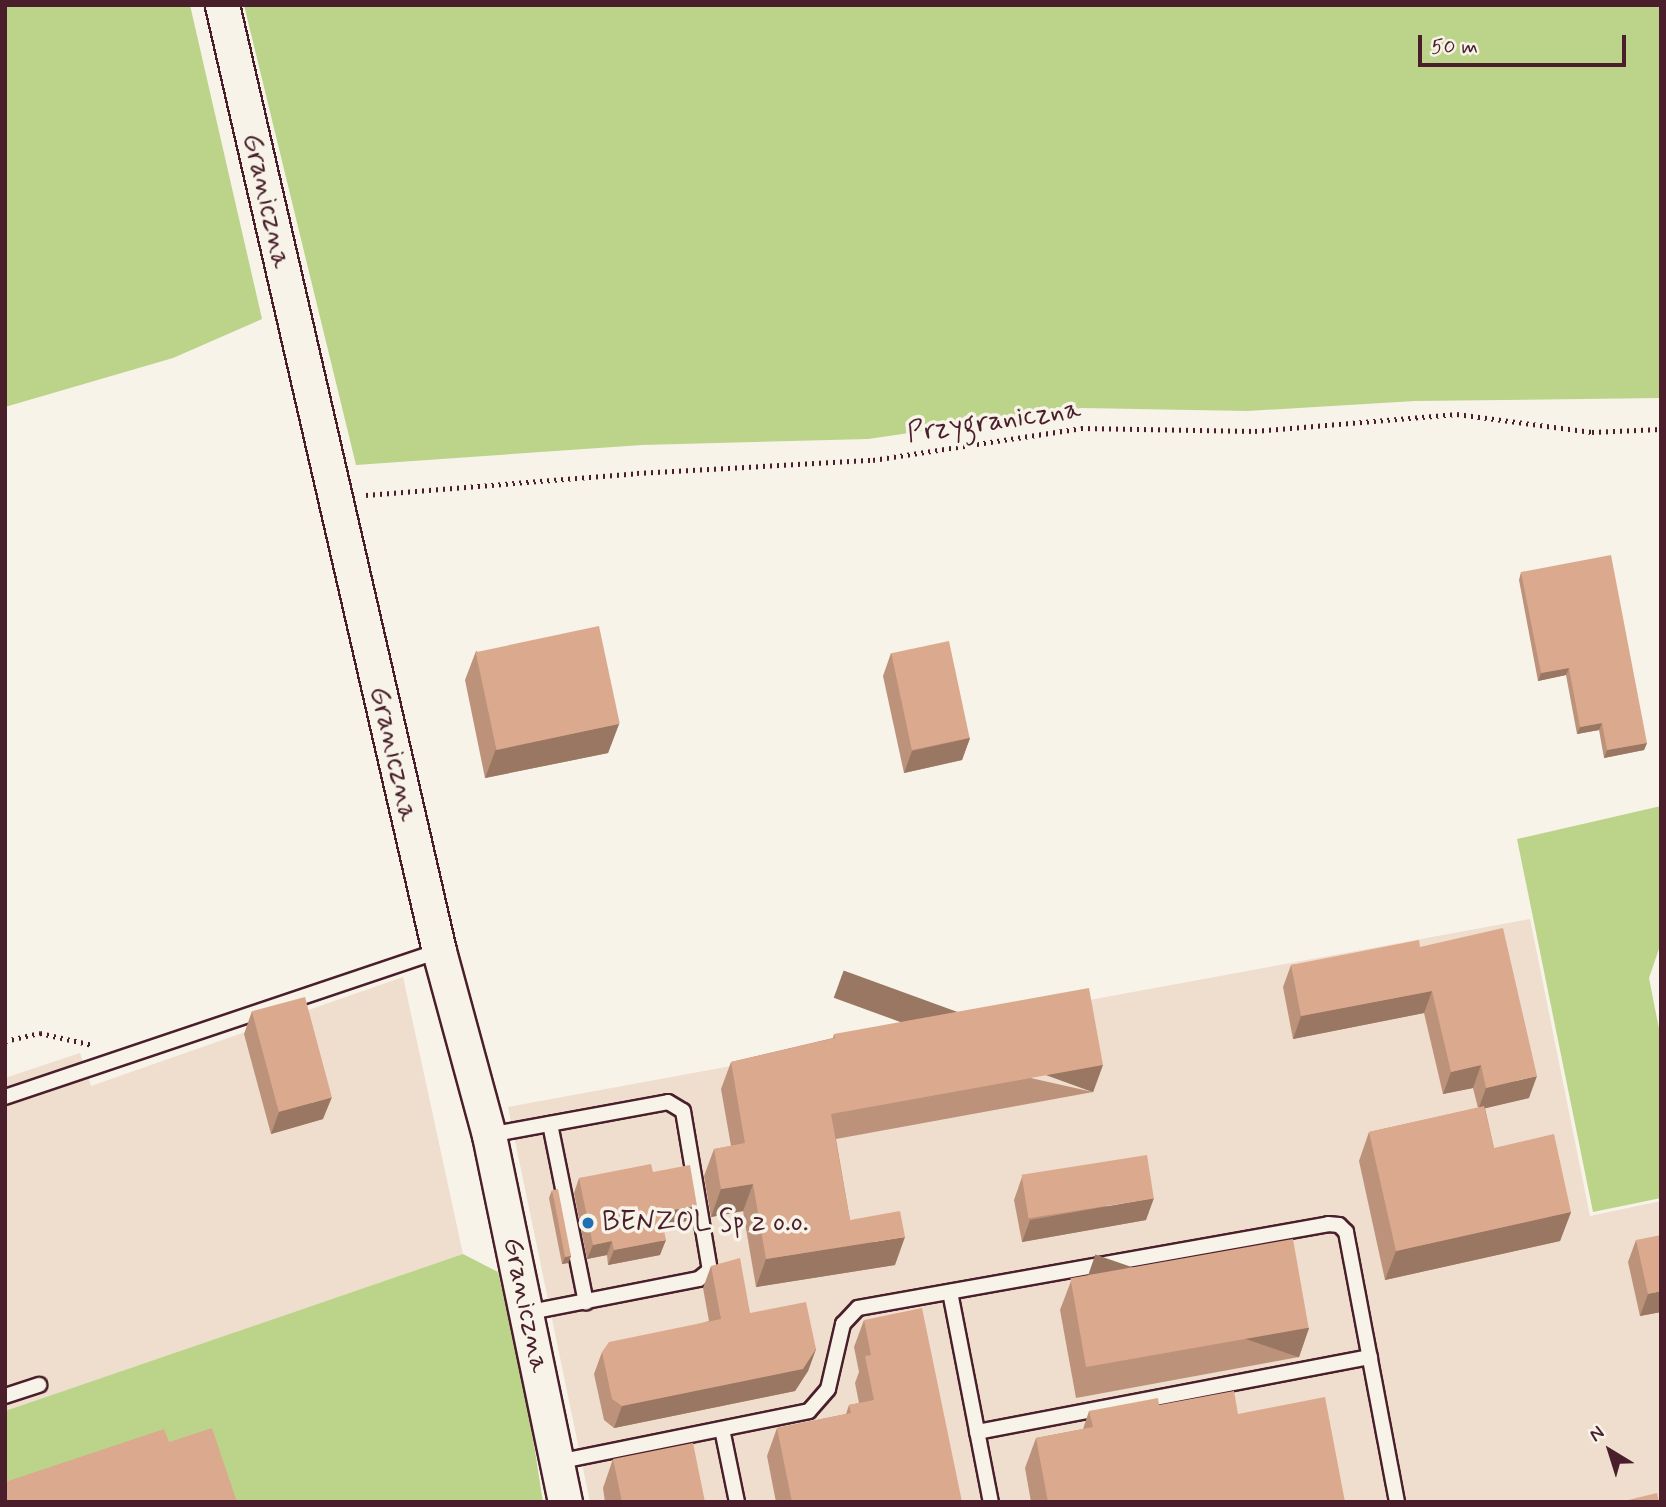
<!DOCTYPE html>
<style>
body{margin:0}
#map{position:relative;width:1666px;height:1507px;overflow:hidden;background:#f7f3e8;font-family:Mynerve,sans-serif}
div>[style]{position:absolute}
.built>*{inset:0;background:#efddcd}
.green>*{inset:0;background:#bcd48a}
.path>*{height:4.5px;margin-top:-2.25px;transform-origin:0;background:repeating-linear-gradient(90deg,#4a1f2b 0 2px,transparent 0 7px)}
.roads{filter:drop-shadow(2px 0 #4a1f2b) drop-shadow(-2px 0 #4a1f2b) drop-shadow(0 2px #4a1f2b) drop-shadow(0 -2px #4a1f2b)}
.service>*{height:14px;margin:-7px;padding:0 7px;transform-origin:7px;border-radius:7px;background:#f7f3e8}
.tertiary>*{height:33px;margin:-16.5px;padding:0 16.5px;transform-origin:16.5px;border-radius:16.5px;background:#f7f3e8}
.wall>*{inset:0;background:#bc927a}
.shaded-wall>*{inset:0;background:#997763;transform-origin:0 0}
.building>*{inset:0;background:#dbaa8e;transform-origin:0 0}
.dots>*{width:19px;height:19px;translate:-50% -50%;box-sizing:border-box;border:4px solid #f7f3e8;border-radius:50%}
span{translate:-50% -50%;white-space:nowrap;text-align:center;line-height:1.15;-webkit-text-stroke:7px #f7f3e8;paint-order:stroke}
.street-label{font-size:28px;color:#4a1f2b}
.poi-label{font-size:28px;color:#4a1f2b}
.left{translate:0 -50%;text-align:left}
.frame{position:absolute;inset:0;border:7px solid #4a1f2b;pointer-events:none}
.north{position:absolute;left:1575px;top:1416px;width:70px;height:70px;-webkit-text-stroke:5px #f7f3e8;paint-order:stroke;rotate:322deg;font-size:19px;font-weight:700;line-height:28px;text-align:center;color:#4a1f2b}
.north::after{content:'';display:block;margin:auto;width:24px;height:32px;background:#4a1f2b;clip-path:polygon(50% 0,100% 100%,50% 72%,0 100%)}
.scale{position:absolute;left:1418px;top:35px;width:208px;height:32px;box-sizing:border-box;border:4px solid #4a1f2b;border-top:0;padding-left:9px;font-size:21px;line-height:24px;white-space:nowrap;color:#4a1f2b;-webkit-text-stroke:5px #f7f3e8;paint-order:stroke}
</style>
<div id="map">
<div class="built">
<div style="clip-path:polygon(1530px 919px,1590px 1216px,1661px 1201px,1661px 1502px,590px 1502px,508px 1107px)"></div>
<div style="clip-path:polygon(403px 977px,463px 1254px,5px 1411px,5px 1078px,80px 1053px,91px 1086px)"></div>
</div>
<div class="green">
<div style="clip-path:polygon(5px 5px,190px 5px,262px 319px,173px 358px,5px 407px)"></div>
<div style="clip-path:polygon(244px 5px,1661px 5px,1661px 398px,1415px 401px,1247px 411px,1081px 408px,868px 439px,642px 445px,356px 465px)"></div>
<div style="clip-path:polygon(1661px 806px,1661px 943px,1649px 978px,1661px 1039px,1661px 1198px,1593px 1212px,1517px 839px)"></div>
<div style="clip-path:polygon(463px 1254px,498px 1272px,526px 1394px,543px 1502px,5px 1502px,5px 1411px)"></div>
</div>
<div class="path">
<div style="left:366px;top:495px;width:272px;rotate:-4.6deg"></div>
<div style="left:637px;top:473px;width:236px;rotate:-3.2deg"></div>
<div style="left:873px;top:460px;width:210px;rotate:-8.7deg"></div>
<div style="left:1081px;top:428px;width:174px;rotate:1deg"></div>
<div style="left:1255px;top:431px;width:203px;rotate:-4.8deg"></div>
<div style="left:1457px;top:414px;width:136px;rotate:7.6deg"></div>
<div style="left:1592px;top:432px;width:69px;rotate:-2.5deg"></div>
<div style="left:5px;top:1041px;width:36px;rotate:-13deg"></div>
<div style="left:40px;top:1033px;width:54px;rotate:12.8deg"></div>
</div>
<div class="roads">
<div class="service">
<div style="left:5px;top:1097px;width:458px;rotate:-18.6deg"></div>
<div style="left:550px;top:1124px;width:182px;rotate:78.6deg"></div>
<div style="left:489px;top:1135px;width:182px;rotate:-10.4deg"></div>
<div style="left:668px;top:1102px;width:17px;rotate:31deg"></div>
<div style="left:683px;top:1111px;width:161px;rotate:80.4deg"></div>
<div style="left:710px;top:1270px;width:14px;rotate:141deg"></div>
<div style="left:699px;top:1279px;width:176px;rotate:168.9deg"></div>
<div style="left:950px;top:1292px;width:214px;rotate:79deg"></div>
<div style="left:5px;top:1396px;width:36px;rotate:-18deg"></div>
<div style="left:722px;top:1429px;width:75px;rotate:78.4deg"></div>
<div style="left:977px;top:1432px;width:400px;rotate:-10.8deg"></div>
<div style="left:557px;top:1462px;width:257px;rotate:-11.4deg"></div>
<div style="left:809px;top:1411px;width:29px;rotate:-49deg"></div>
<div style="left:828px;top:1389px;width:67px;rotate:-77deg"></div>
<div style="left:843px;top:1324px;width:22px;rotate:-47deg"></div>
<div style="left:858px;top:1308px;width:477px;rotate:-10.1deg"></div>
<div style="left:1328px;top:1224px;width:11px;rotate:5deg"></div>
<div style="left:1339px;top:1225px;width:10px;rotate:45deg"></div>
<div style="left:1346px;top:1232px;width:275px;rotate:79.3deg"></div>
</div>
<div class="tertiary">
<div style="left:222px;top:5px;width:971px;rotate:77.08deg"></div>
<div style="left:439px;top:951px;width:191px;rotate:74.8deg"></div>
<div style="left:489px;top:1135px;width:375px;rotate:78.3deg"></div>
</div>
</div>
<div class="wall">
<div style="clip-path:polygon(1521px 572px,1647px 743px,1644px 750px,1604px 758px,1599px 730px,1577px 734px,1566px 675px,1538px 681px,1519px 580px)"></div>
<div style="clip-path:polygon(476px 651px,619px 724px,608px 753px,485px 778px,465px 680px)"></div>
<div style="clip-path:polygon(891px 653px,970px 738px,962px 760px,904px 773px,883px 676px)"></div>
<div style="clip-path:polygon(1420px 947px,1529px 1098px,1485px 1108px,1494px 1148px,1571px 1212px,1560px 1241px,1385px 1280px,1359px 1161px,1369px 1132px,1478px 1108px,1473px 1088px,1443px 1094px,1424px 1013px,1293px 1039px,1283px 987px,1291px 965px)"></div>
<div style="clip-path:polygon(252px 1011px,323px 1119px,271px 1134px,244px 1034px)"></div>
<div style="clip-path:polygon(834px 1034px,1093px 1092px,836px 1139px,850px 1220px,895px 1265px,756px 1287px,743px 1211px,711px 1217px,704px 1176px,714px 1149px,731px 1146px,721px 1089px,731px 1062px,833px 1038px)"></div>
<div style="clip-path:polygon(653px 1172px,697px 1206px,692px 1220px,663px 1226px,660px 1255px,608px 1265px,607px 1255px,587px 1259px,574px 1193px,579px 1178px)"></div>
<div style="clip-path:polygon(1022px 1177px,1146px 1220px,1022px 1242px,1014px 1200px)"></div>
<div style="clip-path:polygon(552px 1190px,571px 1256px,568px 1263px,562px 1264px,549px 1198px)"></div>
<div style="clip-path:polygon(1636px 1240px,1661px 1312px,1640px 1316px,1628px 1262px)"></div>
<div style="clip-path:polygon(711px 1266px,750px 1313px,816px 1349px,808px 1371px,795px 1391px,614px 1428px,604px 1420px,594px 1374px,602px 1352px,709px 1321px,703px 1288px)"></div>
<div style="clip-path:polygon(1071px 1281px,1309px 1328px,1299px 1357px,1076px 1398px,1060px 1310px)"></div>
<div style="clip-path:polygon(864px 1320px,962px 1502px,776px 1502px,767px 1456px,777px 1428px,846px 1414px,849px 1405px,859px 1403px,855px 1383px,859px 1372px,854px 1347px)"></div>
<div style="clip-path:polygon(1159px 1405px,1238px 1414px,1345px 1502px,1031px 1502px,1025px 1468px,1036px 1438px,1083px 1429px,1089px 1411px)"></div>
<div style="clip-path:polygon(613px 1459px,705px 1502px,605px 1502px,603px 1488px)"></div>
</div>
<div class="shaded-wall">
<div style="clip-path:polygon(1569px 668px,1566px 675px,1538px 681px,1541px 673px)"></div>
<div style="clip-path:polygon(1602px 723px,1599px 730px,1577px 734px,1580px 727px)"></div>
<div style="clip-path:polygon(619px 724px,608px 753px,485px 778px,496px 749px)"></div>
<div style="clip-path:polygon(970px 738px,962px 760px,904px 773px,912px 751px)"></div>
<div style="clip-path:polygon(1647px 743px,1644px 750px,1604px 758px,1607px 750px)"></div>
<div style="clip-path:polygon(1432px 991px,1424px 1013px,1293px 1039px,1301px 1016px)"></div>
<div style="left:1103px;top:1065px;width:29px;height:276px;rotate:110deg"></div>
<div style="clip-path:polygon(1481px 1065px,1473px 1088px,1443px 1094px,1451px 1072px)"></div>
<div style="clip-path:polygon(1537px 1076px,1529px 1098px,1478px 1110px,1486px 1088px)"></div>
<div style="clip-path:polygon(332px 1097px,323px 1119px,271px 1134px,279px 1112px)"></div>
<div style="clip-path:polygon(753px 1184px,743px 1211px,711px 1217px,721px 1189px)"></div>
<div style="clip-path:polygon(1154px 1198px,1146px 1220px,1022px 1242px,1030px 1220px)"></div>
<div style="clip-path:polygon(697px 1206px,692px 1220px,655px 1227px,660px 1212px)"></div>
<div style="clip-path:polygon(1571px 1212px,1560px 1241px,1385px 1280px,1396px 1251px)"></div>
<div style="clip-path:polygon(905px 1237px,895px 1265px,756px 1287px,766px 1259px)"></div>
<div style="clip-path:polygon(666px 1240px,660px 1255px,608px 1265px,614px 1250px)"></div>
<div style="clip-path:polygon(612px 1241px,607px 1255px,587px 1259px,593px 1245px)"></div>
<div style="clip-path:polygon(571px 1256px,568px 1263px,562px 1264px,565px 1257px)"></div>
<div style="clip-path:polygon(1661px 1291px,1661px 1312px,1640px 1316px,1648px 1294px)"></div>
<div style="left:1309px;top:1328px;width:31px;height:226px;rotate:109deg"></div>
<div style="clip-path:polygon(816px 1349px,808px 1371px,795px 1391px,614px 1428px,622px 1406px)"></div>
</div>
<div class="building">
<div style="clip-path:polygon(1611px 555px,1647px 743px,1607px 750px,1602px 723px,1580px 727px,1569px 668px,1541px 673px,1521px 572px)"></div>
<div style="left:599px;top:626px;width:100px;height:126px;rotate:78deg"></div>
<div style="left:949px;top:641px;width:99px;height:59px;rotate:78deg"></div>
<div style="clip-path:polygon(1503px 928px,1537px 1076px,1486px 1088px,1481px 1065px,1451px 1072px,1432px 991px,1301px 1016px,1291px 965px,1419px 940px,1420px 947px)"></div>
<div style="clip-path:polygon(1089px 988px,1103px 1065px,831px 1114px,850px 1220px,900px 1211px,905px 1237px,766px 1259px,753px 1184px,721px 1189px,714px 1149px,745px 1143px,731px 1062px,835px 1038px,834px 1034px)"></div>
<div style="left:305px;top:997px;width:104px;height:55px;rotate:75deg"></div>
<div style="clip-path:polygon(1484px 1106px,1494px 1148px,1554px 1134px,1571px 1212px,1396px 1251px,1369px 1132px)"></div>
<div style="left:1147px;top:1155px;width:44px;height:127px;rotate:81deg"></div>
<div style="clip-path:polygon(651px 1164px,653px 1172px,690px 1165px,697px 1206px,660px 1212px,666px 1240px,614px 1250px,612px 1241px,593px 1245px,579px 1178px)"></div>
<div style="left:558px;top:1189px;width:68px;height:6px;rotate:79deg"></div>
<div style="clip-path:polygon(1661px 1235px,1661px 1291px,1648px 1294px,1636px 1240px)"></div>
<div style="left:1293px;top:1239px;width:90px;height:226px;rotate:80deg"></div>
<div style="clip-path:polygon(740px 1258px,750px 1313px,806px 1302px,816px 1349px,803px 1369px,622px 1406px,612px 1399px,602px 1352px,609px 1342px,721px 1319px,711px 1266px)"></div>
<div style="clip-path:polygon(922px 1308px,962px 1502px,792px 1502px,777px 1428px,851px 1413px,849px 1405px,874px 1400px,865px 1356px,871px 1355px,864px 1320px)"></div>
<div style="clip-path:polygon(1234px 1391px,1238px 1414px,1325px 1397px,1345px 1502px,1048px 1502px,1036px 1438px,1093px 1427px,1089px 1411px,1158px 1398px,1159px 1405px)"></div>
<div style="clip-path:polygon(212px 1428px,237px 1502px,5px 1502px,5px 1482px,164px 1429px,169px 1442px)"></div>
<div style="clip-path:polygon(693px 1443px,705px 1502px,622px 1502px,613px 1459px)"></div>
<div style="clip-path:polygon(1657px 1493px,1659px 1502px,1620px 1502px)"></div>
</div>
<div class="dots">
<div style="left:588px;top:1223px;background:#1f6fb2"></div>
</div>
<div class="street-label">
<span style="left:266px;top:201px;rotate:77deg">Graniczna</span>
<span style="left:994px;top:422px;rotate:-8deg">Przygraniczna</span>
<span style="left:393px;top:754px;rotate:77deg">Graniczna</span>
<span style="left:525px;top:1305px;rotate:78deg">Graniczna</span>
</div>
<div class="poi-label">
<span class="left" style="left:602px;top:1223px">BENZOL Sp z o.o.</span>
</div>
<div class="frame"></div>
<div class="north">N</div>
<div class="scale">50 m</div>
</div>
